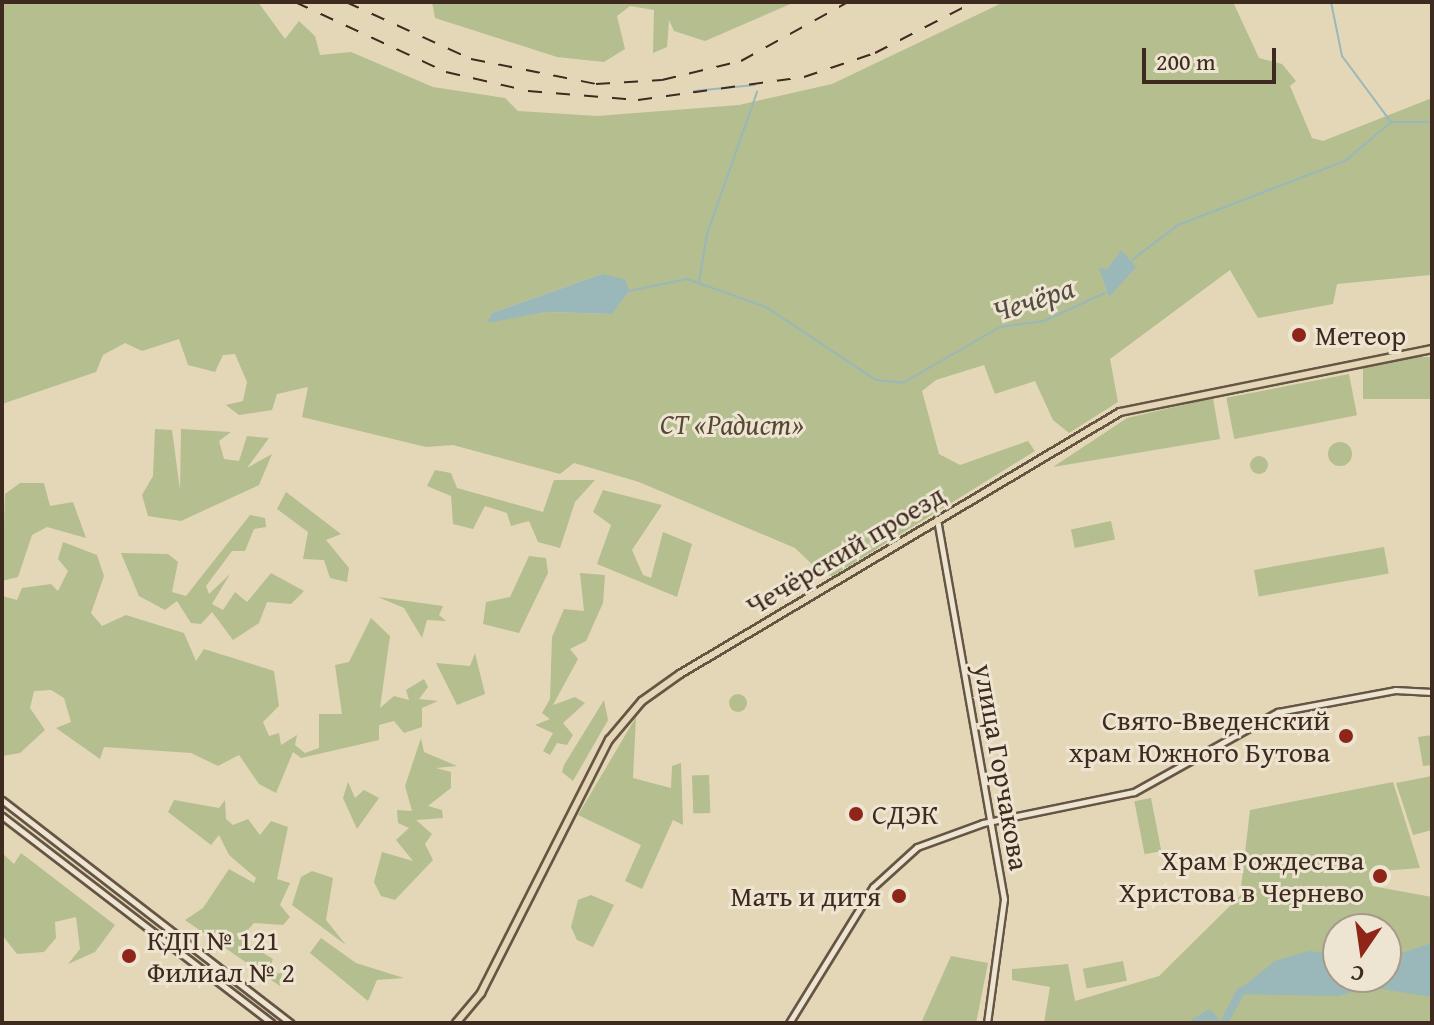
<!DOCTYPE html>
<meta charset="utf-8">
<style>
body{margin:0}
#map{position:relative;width:1434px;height:1025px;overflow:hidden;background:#e3d7b8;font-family:"Gentium Book Plus",serif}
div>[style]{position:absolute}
.green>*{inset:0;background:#b4be8f;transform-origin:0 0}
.round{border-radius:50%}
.water>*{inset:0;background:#9ab7ba}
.stream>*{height:2px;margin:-1px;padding:0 1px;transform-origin:1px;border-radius:1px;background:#9ab7ba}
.river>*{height:8px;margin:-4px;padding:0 4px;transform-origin:4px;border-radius:4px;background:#9ab7ba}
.roads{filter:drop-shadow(2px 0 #675544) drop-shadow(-2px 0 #675544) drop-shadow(0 2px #675544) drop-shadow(0 -2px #675544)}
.minor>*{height:5px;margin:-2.5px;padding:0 2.5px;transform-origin:2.5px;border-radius:2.5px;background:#ede5d1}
.major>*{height:6px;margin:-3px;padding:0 3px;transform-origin:3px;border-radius:3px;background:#e3d7b8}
.rail>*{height:2px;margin-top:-1px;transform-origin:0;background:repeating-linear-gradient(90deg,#3e2a1e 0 14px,transparent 0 28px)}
.dots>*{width:22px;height:22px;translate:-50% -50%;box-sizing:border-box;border:4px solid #ede5d1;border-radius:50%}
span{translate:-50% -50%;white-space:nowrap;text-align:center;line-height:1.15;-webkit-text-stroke:6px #ede5d1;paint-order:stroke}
.poi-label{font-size:28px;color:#3e2a1e}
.left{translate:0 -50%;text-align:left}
.right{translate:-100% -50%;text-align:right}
.park-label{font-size:28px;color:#564835;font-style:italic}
.street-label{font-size:28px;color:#3e2a1e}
.water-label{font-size:30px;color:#554d45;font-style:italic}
.frame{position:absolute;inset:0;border:4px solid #3e2a1e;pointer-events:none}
.north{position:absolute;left:1322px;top:913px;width:80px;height:80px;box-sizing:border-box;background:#ede5d1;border:2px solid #a79a89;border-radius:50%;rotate:193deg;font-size:22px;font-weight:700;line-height:32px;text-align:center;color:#3e2a1e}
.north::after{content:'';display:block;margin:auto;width:28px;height:36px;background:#8f2418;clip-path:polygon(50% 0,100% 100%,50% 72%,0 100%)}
.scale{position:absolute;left:1142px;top:48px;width:134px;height:36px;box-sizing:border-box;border:4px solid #3e2a1e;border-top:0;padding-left:10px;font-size:24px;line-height:28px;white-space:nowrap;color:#3e2a1e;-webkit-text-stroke:6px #ede5d1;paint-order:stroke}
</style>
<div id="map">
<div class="green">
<div style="clip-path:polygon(evenodd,2px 2px,258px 2px,285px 39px,299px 21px,315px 36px,320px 55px,351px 52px,433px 87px,505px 98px,518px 111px,597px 116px,739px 105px,832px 84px,1004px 2px,1233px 2px,1259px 58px,1282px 64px,1296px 81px,1290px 86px,1312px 138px,1323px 141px,1432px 98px,1432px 289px,1430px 275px,1337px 284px,1333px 304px,1258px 318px,1230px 270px,1110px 359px,1118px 402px,1069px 433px,1053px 420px,1035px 381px,995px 394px,984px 365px,936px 380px,922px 391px,939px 454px,960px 465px,1028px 441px,1035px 451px,833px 576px,822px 574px,795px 548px,639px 482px,574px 463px,560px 474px,453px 445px,426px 447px,302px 417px,308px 387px,277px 394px,272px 410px,239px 415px,226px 405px,243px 401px,247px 382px,235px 354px,223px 355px,215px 372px,188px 365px,179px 339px,142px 351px,125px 343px,103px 355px,96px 372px,2px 404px,2px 2px,602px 274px,612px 314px,546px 312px,488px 322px,492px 313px,602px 274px)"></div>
<div style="clip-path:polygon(432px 2px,795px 2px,705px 41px,674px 31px,669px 20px,667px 47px,653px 53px,654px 10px,630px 6px,617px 16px,625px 49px,604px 62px,557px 57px,435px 18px)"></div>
<div style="left:1432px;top:357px;width:42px;height:69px;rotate:90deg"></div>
<div style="left:1349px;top:374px;width:42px;height:125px;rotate:79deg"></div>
<div style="clip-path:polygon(1213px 398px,1220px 439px,1053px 467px,1127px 418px)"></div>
<div style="clip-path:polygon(155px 429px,172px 430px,180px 490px,181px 429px,231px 432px,219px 441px,224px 459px,239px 461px,247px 436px,269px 438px,247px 468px,272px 454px,259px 485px,181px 521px,148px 516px,142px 495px,153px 476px)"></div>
<div class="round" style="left:1328px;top:442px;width:24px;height:24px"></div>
<div class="round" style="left:1250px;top:456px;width:18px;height:18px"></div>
<div style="clip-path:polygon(435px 470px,451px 473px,457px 488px,543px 512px,554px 480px,595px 480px,575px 502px,560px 548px,538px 542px,529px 521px,511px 526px,507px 513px,485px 506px,473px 529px,453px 524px,451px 496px,427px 486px)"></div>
<div style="clip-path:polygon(20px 483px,44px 483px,50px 506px,73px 502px,86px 538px,47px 527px,32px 535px,18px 577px,2px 581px,5px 494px)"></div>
<div style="clip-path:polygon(603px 490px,662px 505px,632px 550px,643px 575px,651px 578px,663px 532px,692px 544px,677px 597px,597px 564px,611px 525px,593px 512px)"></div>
<div style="clip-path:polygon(286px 492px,341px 534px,326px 540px,349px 568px,347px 582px,330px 578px,324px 560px,303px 559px,308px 532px,277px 509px)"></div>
<div style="clip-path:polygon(250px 515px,265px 518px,266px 527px,254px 529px,245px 551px,232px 551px,206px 586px,209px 594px,230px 574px,212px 604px,223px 610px,235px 592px,247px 602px,271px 573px,304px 591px,291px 604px,267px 602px,259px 623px,233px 640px,212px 612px,201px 624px,191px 623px,177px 601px,165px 610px,139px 596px,121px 553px,168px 554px,178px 562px,172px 592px,186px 596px)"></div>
<div style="left:1111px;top:521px;width:19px;height:41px;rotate:78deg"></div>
<div style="clip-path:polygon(63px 542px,97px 555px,104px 576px,91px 613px,102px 626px,126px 615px,184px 633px,196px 661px,204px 649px,274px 671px,279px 706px,263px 722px,269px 736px,279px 733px,281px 745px,297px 735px,295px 745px,305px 753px,319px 748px,319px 714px,342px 714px,335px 665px,349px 662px,371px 618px,390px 636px,380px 708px,394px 696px,409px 700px,406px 690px,424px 679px,428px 687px,419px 699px,438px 701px,422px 708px,422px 727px,404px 733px,394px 721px,379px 725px,379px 740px,301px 758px,293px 752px,276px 793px,259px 784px,239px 755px,218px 766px,191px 753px,104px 747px,100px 759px,56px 728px,71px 722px,64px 698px,51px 690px,34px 691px,30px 708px,45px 730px,20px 753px,2px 756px,2px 596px,17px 600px,22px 588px,51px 584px,58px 591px,68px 571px,58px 559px)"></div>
<div style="left:1384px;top:547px;width:27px;height:132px;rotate:80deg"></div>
<div style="clip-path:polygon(529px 556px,546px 558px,548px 573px,519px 633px,483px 624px,486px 602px,510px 597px)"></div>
<div style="clip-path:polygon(580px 573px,605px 575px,603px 603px,586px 641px,570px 649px,578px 659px,553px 705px,575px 697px,585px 703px,563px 723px,573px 735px,567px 745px,557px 743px,550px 755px,543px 751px,553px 733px,535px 725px,550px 719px,542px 713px,550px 699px,552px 637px,564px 609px,584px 611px)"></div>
<div style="clip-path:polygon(378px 597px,443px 606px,439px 615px,446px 621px,427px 620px,422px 638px,404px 608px)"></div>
<div style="clip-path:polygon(475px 653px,485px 694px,457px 705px,436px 663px,470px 666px)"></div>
<div class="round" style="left:729px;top:694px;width:18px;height:18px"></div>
<div style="clip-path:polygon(604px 700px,608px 720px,573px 781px,562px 772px,564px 765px)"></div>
<div style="clip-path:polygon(636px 717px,633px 778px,671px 788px,672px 766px,681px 763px,683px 825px,673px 820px,642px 889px,625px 881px,641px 845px,578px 815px)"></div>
<div style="clip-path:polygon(1432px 735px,1432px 765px,1423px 766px,1418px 737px)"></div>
<div style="clip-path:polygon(421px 738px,424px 752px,457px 766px,436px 768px,451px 772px,451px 788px,428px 806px,442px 810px,443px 818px,416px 820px,432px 834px,425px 844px,433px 860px,395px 900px,381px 896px,374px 882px,382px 852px,413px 861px,396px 840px,409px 828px,398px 823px,397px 810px,412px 811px,405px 786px)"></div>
<div style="left:709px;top:775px;width:38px;height:17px;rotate:88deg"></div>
<div style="clip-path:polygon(1432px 776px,1432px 830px,1413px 835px,1396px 783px)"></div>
<div style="clip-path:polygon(348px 782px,355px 798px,364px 790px,379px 798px,357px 829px,343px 798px)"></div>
<div style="clip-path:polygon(evenodd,1393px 782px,1420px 868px,1369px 872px,1372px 886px,1432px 897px,1432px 1023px,1044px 1023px,1050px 987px,1012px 980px,1012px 969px,1068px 964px,1075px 1001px,1159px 976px,1240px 896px,1250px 810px,1393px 782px,1338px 929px,1386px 929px,1386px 977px,1338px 977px,1338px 929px)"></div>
<div style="left:1151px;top:798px;width:54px;height:17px;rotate:79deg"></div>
<div style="clip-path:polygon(174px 800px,219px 808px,225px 800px,226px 819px,233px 825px,248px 819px,260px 835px,271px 821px,288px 827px,277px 879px,290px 883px,280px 905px,290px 917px,283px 925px,254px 923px,240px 939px,273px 959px,267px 975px,282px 973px,280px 986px,185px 920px,203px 908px,229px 869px,254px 883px,256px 878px,229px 855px,219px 835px,211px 845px,168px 812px)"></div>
<div style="clip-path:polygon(2px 853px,14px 864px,21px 853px,115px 925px,95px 952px,68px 964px,80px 949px,76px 917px,55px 922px,56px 938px,44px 952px,17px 954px,2px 935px)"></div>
<div style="clip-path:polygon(312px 871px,333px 878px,326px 920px,346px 945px,292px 905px,301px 877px)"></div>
<div style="clip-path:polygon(591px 895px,614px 905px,593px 947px,577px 940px,571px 927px,578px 900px)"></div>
<div style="clip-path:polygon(321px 938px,356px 963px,404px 978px,377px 980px,368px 1001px,310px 953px)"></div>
<div style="clip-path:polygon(951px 956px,988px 963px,976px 1023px,921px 1023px)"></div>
<div style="left:1123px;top:961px;width:20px;height:41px;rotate:79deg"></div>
</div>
<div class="water">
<div style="clip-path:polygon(1121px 250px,1136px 267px,1109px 297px,1099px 268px,1107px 270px)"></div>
<div style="clip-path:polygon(602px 274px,625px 279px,629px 291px,612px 314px,546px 312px,487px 323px,492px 313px)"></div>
<div style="clip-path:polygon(1432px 943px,1432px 997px,1369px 987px,1339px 996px,1234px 994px,1275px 961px,1309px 951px,1338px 954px,1338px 977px,1386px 977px,1386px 958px)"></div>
</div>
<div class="stream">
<div style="left:1331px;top:2px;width:55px;rotate:78.5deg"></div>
<div style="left:1342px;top:56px;width:82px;rotate:53.4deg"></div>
<div style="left:694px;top:91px;width:61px;rotate:-5.6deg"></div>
<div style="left:1132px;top:260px;width:58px;rotate:-37.3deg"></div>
<div style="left:1178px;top:225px;width:179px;rotate:-21deg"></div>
<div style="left:1345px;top:161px;width:60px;rotate:-40.3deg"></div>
<div style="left:1391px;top:122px;width:41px"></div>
<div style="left:699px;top:282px;width:49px;rotate:-80.5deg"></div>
<div style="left:707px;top:234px;width:151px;rotate:-70.6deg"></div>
<div style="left:629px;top:291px;width:59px;rotate:-11.7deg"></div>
<div style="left:687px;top:279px;width:84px;rotate:19.5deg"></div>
<div style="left:766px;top:307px;width:132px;rotate:33.6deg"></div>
<div style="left:876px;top:380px;width:27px;rotate:6deg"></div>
<div style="left:903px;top:383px;width:112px;rotate:-30deg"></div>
<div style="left:1000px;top:327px;width:44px;rotate:-7.8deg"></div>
<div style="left:1044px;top:321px;width:67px;rotate:-24.7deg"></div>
</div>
<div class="river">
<div style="left:1194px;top:1023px;width:17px;rotate:-31deg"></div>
<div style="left:1209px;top:1014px;width:12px;rotate:48deg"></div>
<div style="left:1224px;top:1023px;width:36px;rotate:-62deg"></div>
</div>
<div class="roads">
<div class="minor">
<div style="left:937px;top:519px;width:386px;rotate:80deg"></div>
<div style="left:1004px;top:899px;width:125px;rotate:97.8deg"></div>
<div style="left:2px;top:800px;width:365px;rotate:37.7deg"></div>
<div style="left:2px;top:816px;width:340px;rotate:37.5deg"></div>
<div style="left:789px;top:1023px;width:160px;rotate:-58.3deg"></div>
<div style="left:873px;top:887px;width:59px;rotate:-42.3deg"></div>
<div style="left:917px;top:847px;width:70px;rotate:-20deg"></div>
<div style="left:983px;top:823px;width:154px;rotate:-11.6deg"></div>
<div style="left:1134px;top:792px;width:165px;rotate:-29.1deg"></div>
<div style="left:1278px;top:712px;width:119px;rotate:-10.6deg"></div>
<div style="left:1395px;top:690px;width:37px;rotate:3deg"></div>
</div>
<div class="major">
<div style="left:456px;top:1023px;width:39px;rotate:-50deg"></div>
<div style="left:481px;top:993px;width:284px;rotate:-63.2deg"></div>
<div style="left:609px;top:740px;width:51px;rotate:-49.8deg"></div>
<div style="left:642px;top:701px;width:47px;rotate:-35.4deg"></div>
<div style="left:680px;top:674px;width:512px;rotate:-30.77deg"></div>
<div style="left:1120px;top:412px;width:318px;rotate:-11.4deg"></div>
</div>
</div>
<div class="rail">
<div style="left:295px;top:2px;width:166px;rotate:24.9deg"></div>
<div style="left:446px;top:72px;width:84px;rotate:13deg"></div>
<div style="left:528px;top:91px;width:110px;rotate:4.7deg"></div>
<div style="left:638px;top:100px;width:168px;rotate:-7.9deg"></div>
<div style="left:804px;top:77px;width:75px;rotate:-18.7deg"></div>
<div style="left:875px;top:53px;width:111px;rotate:-27.3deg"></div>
<div style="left:346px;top:2px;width:137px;rotate:24.5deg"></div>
<div style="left:471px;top:59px;width:127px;rotate:11.3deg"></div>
<div style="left:596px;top:84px;width:66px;rotate:-3.5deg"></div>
<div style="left:662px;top:80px;width:81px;rotate:-13.5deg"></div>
<div style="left:741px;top:61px;width:122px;rotate:-28.9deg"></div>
</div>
<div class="dots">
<div style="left:1299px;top:335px;background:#8f2418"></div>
<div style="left:1346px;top:736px;background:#8f2418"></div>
<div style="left:856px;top:814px;background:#8f2418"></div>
<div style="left:1380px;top:876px;background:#8f2418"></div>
<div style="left:899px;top:896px;background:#8f2418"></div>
<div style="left:129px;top:956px;background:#8f2418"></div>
</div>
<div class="poi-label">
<span class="left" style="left:1315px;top:335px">Метеор</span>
<span class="right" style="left:1330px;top:736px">Свято-Введенский<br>храм Южного Бутова</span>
<span class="left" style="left:872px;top:814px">СДЭК</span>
<span class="right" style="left:1364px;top:876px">Храм Рождества<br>Христова в Чернево</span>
<span class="right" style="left:881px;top:896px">Мать и дитя</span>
<span class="left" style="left:147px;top:956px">КДП № 121<br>Филиал № 2</span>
</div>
<div class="park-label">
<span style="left:732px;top:424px">СТ «Радист»</span>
</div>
<div class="street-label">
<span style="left:845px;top:550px;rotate:-31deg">Чечёрский проезд</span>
<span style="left:1002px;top:767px;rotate:80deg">улица Горчакова</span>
</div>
<div class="water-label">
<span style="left:1033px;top:299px;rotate:-18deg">Чечёра</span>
</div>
<div class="frame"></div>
<div class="north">С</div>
<div class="scale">200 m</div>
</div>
